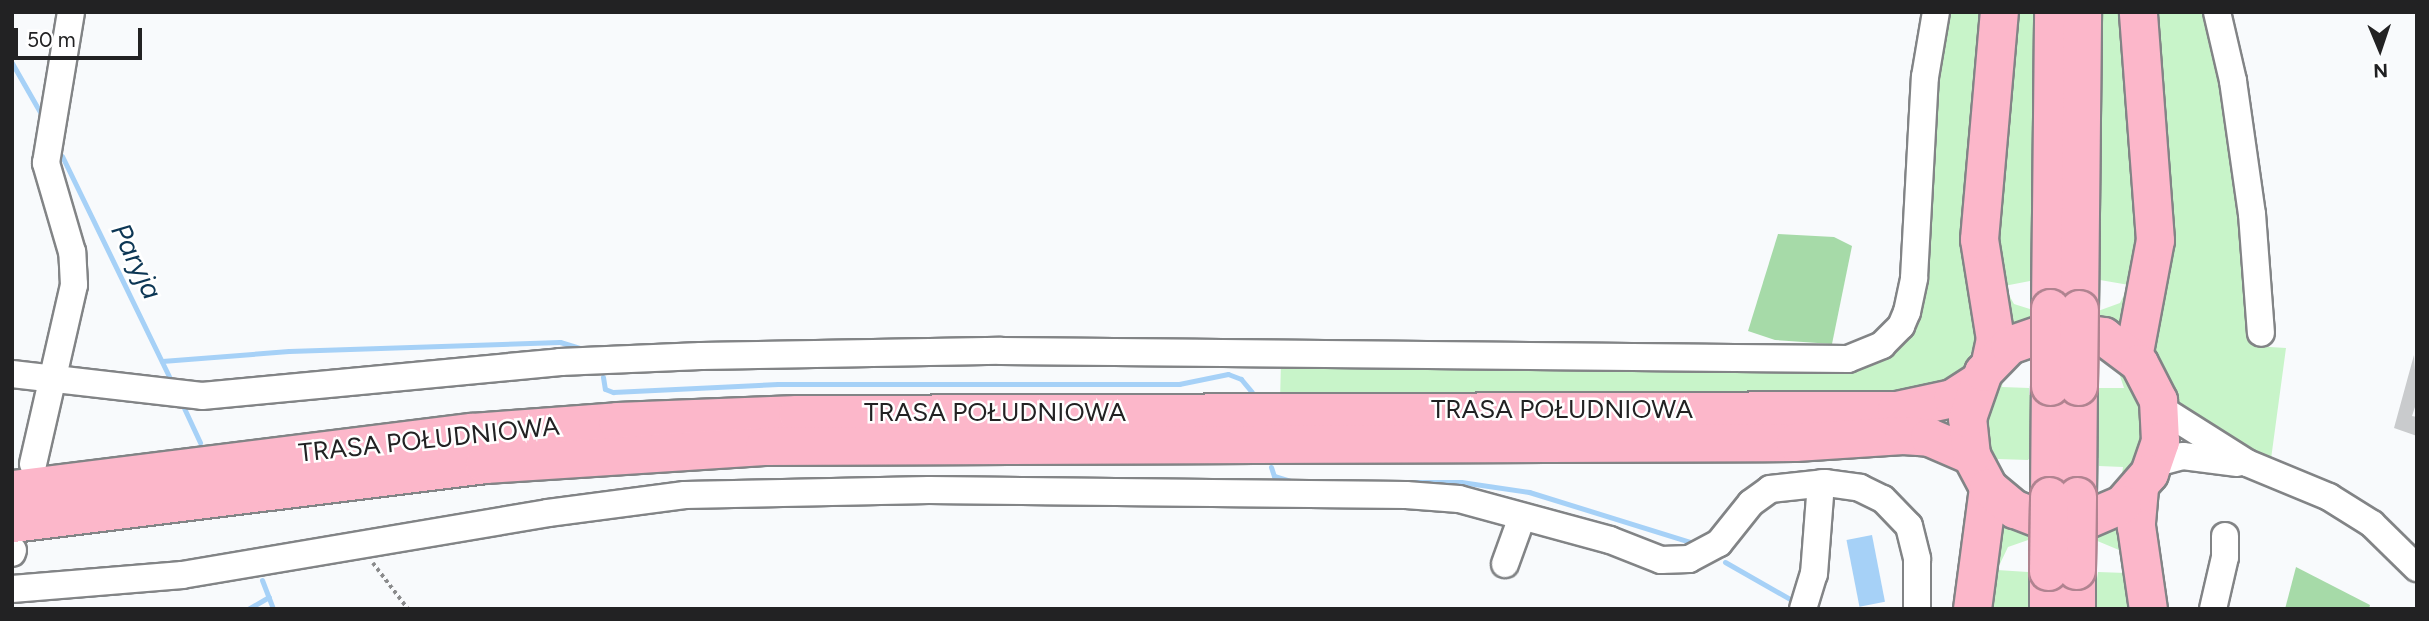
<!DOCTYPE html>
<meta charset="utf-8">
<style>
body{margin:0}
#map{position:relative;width:2429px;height:621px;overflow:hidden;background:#f8fafc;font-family:Figtree,sans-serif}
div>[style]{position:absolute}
.green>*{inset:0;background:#c8f4c9}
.forest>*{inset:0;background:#a6daa8}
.water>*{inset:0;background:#a6d1f7;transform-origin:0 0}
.stream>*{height:5px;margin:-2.5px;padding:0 2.5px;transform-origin:2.5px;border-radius:2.5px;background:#a6d1f7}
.building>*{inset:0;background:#c9cbcd}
.path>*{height:3.5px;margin-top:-1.75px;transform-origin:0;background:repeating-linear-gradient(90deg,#8a8b8c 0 3.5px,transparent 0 7px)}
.roads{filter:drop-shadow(2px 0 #828486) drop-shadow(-2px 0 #828486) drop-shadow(0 2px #828486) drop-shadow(0 -2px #828486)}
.minor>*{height:26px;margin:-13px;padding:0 13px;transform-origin:13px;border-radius:13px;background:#fff}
.highway>*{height:37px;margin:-18.5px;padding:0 18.5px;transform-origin:18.5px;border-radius:18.5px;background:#fcb7ca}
.bridges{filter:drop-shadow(2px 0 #b08390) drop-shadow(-2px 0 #b08390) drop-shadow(0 2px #b08390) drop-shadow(0 -2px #b08390)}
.highway-bridge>*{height:37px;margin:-18.5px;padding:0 18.5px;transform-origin:18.5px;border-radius:18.5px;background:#fcb7ca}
span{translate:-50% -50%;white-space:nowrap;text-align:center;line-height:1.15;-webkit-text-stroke:5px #fff;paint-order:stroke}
.street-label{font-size:26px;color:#222223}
.water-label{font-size:28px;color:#0c3654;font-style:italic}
.frame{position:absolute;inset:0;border:14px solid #222223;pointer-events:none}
.north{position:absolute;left:2345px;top:14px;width:70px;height:70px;-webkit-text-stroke:5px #fff;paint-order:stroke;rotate:178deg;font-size:19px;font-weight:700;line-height:28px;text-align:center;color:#222223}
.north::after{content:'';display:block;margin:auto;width:24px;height:32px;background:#222223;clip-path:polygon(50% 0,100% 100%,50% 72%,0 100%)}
.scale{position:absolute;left:14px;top:28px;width:128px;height:32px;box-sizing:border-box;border:4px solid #222223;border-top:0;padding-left:9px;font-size:21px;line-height:24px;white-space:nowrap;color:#222223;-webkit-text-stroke:5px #fff;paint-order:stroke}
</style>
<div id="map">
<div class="green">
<div style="clip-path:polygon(1944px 12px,1992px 12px,1977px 337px,1965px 369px,1938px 392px,1280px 401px,1281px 361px,1884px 353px,1926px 166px)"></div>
<div style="clip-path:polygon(2009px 12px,2037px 12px,2034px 274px,2030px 281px,2004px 286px,2014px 304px,2033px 310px,2033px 321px,2002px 326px,1993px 170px)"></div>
<div style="clip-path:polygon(2098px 12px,2129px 12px,2144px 172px,2127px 332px,2097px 321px,2098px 311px,2120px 303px,2129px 285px,2100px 280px,2095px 273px)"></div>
<div style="clip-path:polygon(2145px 12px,2209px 12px,2250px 233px,2254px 346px,2286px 348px,2271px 459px,2181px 415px,2149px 349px)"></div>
<div style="clip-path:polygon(2097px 351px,2125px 369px,2146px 416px,2136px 469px,2105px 494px,2121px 480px,2123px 467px,2099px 466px,2099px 458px,2094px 457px,2096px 393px,2099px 388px,2124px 388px,2118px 370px,2097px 357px)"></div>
<div style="clip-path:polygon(2022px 356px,2004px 374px,2002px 387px,2029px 388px,2029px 395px,2034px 395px,2032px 455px,2028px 460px,1998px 459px,1998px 468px,2001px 476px,2032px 496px,2032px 503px,1998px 475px,1982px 432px,1992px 384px)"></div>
<div style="clip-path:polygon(1998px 515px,2031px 531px,2031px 539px,2008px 547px,1997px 570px,2028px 572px,2031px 609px,1984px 609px)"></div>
<div style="clip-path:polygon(2123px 518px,2138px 609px,2093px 609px,2098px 572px,2126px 573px,2119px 550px,2095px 540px,2095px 530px)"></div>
</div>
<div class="forest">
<div style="clip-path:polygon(1778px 234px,1834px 237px,1852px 246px,1832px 344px,1775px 340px,1748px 331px)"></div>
<div style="clip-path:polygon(2296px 567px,2370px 605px,2369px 609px,2285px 609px)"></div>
</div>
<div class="water">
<div style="left:1872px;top:535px;width:68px;height:26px;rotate:79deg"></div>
</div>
<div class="stream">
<div style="left:12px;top:63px;width:64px;rotate:60.3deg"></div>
<div style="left:62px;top:156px;width:254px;rotate:64.1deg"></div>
<div style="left:162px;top:361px;width:127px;rotate:-4.5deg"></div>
<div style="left:289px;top:351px;width:271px;rotate:-1.9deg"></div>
<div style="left:560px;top:342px;width:28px;rotate:17deg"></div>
<div style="left:603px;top:377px;width:12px;rotate:81deg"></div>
<div style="left:605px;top:389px;width:9px;rotate:21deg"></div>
<div style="left:613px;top:392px;width:165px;rotate:-2.8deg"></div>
<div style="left:778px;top:384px;width:401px"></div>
<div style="left:1179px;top:384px;width:50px;rotate:-11.5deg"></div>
<div style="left:1228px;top:374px;width:14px;rotate:21deg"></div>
<div style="left:1241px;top:379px;width:17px;rotate:50deg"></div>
<div style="left:184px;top:408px;width:38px;rotate:65deg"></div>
<div style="left:1271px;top:467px;width:9px;rotate:72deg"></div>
<div style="left:1274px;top:476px;width:17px;rotate:17deg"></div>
<div style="left:1387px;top:482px;width:74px"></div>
<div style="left:1461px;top:482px;width:69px;rotate:8.4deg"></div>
<div style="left:1529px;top:492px;width:170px;rotate:17.2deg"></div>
<div style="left:1725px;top:562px;width:83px;rotate:29.7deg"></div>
<div style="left:262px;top:580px;width:31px;rotate:69deg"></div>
<div style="left:248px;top:609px;width:24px;rotate:-30deg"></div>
</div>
<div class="building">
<div style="clip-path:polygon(2414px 355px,2417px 401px,2412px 416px,2417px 417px,2417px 436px,2394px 428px)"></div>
</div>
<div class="path">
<div style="left:373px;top:563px;width:58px;rotate:52.7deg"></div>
</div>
<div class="roads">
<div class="minor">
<div style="left:2217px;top:12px;width:71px;rotate:76.9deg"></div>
<div style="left:2233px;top:81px;width:134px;rotate:81.9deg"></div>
<div style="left:2252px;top:214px;width:119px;rotate:85.7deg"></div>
<div style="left:12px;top:374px;width:191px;rotate:6.6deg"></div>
<div style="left:202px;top:396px;width:360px;rotate:-5.4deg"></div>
<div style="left:560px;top:362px;width:141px;rotate:-2.4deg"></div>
<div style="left:701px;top:356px;width:300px;rotate:-1deg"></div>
<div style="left:1001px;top:351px;width:847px;rotate:0.54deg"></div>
<div style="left:1848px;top:359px;width:37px;rotate:-22deg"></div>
<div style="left:1882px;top:345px;width:27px;rotate:-45deg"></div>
<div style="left:1901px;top:326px;width:15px;rotate:-67deg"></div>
<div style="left:1907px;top:312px;width:35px;rotate:-78deg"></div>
<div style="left:1914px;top:278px;width:201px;rotate:-86.9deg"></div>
<div style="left:1925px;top:77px;width:66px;rotate:-80.4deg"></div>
<div style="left:2160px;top:408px;width:103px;rotate:32.3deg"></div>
<div style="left:2247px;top:463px;width:89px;rotate:22.5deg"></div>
<div style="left:2329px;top:497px;width:51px;rotate:32.1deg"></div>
<div style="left:2372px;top:524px;width:63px;rotate:44.4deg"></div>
<div style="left:33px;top:464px;width:184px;rotate:-77.1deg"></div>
<div style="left:74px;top:285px;width:33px;rotate:-93deg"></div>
<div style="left:72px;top:252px;width:93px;rotate:-106.3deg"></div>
<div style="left:46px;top:163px;width:153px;rotate:-80.6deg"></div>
<div style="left:2153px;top:464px;width:31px;rotate:-15deg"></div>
<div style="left:2183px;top:456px;width:55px;rotate:7.3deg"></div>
<div style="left:12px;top:553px;width:3px;rotate:-72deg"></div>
<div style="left:1505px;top:564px;width:50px;rotate:-70.1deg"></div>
<div style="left:12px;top:589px;width:171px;rotate:-4.7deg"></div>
<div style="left:182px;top:575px;width:371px;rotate:-9.6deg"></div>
<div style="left:548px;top:513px;width:138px;rotate:-7.5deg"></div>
<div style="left:685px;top:495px;width:244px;rotate:-1.2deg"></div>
<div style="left:929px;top:490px;width:477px;rotate:0.6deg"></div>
<div style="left:1406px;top:495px;width:53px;rotate:4.3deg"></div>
<div style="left:1459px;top:499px;width:156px;rotate:15.2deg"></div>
<div style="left:1610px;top:540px;width:55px;rotate:21.4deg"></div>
<div style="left:1661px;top:560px;width:28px;rotate:-2deg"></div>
<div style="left:1689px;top:559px;width:34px;rotate:-28deg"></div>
<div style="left:1719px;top:543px;width:51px;rotate:-51.3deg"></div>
<div style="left:1751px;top:503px;width:24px;rotate:-36deg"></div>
<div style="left:1770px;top:489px;width:56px;rotate:-6.1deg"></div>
<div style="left:1826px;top:483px;width:34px;rotate:8deg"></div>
<div style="left:1860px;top:488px;width:25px;rotate:26deg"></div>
<div style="left:1883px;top:499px;width:37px;rotate:46deg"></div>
<div style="left:1909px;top:526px;width:34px;rotate:76deg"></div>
<div style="left:1917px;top:559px;width:50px;rotate:90deg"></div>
<div style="left:1803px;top:609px;width:37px;rotate:-73deg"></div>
<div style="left:1814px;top:574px;width:91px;rotate:-85.6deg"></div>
<div style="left:2213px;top:609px;width:53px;rotate:-77deg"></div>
<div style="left:2225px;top:557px;width:21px;rotate:-90deg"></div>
</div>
<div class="highway">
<div style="left:2050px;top:308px;width:296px;rotate:-89.4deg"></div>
<div style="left:2079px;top:309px;width:297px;rotate:-89.4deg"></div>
<div style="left:2133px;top:357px;width:119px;rotate:-79.4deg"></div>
<div style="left:2155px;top:240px;width:229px;rotate:-94.3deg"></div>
<div style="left:1990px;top:362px;width:24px;rotate:-78deg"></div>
<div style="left:1995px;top:339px;width:101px;rotate:-99.1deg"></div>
<div style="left:1979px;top:239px;width:228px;rotate:-85deg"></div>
<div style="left:2139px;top:488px;width:38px;rotate:95deg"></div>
<div style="left:2136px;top:526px;width:84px;rotate:81.8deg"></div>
<div style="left:12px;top:489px;width:464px;rotate:-7.1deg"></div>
<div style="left:472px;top:432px;width:145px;rotate:-4.3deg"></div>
<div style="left:617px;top:421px;width:180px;rotate:-2.2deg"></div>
<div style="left:797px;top:414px;width:1099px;rotate:-0.21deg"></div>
<div style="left:1896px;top:410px;width:57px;rotate:-12.1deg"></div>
<div style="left:1952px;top:398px;width:30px;rotate:-33deg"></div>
<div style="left:2049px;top:496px;width:110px;rotate:-89.5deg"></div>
<div style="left:2077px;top:496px;width:110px;rotate:-89.5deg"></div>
<div style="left:12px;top:523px;width:476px;rotate:-7.1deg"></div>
<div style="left:484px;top:464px;width:281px;rotate:-3.7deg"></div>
<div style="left:764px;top:446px;width:1031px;rotate:-0.22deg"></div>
<div style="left:1795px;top:442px;width:108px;rotate:-3.7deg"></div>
<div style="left:1903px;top:435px;width:26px;rotate:4deg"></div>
<div style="left:1929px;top:437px;width:46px;rotate:23.2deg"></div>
<div style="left:1972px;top:609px;width:123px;rotate:-82.5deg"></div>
<div style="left:1988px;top:487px;width:36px;rotate:-118deg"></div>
<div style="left:1971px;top:455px;width:37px;rotate:-96deg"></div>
<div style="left:1967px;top:418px;width:49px;rotate:-70.8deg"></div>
<div style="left:1983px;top:372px;width:37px;rotate:-46deg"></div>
<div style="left:2009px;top:345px;width:49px;rotate:-19.2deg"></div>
<div style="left:2055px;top:329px;width:49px;rotate:8.3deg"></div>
<div style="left:2103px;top:336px;width:45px;rotate:36.9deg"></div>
<div style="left:2139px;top:363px;width:42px;rotate:62.8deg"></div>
<div style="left:2158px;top:400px;width:41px;rotate:87.2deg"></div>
<div style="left:2160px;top:441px;width:34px;rotate:109deg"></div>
<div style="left:2149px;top:473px;width:41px;rotate:131.1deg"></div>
<div style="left:2122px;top:504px;width:46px;rotate:156.8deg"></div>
<div style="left:2080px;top:522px;width:34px;rotate:-178deg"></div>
<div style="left:2046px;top:521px;width:34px;rotate:-159deg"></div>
<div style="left:2014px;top:509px;width:34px;rotate:-140deg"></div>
<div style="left:2048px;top:609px;width:38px;rotate:-90deg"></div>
<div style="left:2076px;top:609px;width:39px;rotate:-90deg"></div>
</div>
</div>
<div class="bridges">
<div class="highway-bridge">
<div style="left:2050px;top:386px;width:78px;rotate:-90deg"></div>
<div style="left:2078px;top:386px;width:77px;rotate:-89.3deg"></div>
<div style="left:2076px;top:570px;width:74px;rotate:-89.2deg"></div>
<div style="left:2048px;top:571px;width:75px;rotate:-89.2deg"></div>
</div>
</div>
<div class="street-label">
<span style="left:1562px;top:410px">TRASA POŁUDNIOWA</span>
<span style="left:995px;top:413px">TRASA POŁUDNIOWA</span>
<span style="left:429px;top:440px;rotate:-6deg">TRASA POŁUDNIOWA</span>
</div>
<div class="water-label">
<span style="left:137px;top:261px;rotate:64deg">Paryja</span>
</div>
<div class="frame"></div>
<div class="north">N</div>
<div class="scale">50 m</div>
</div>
